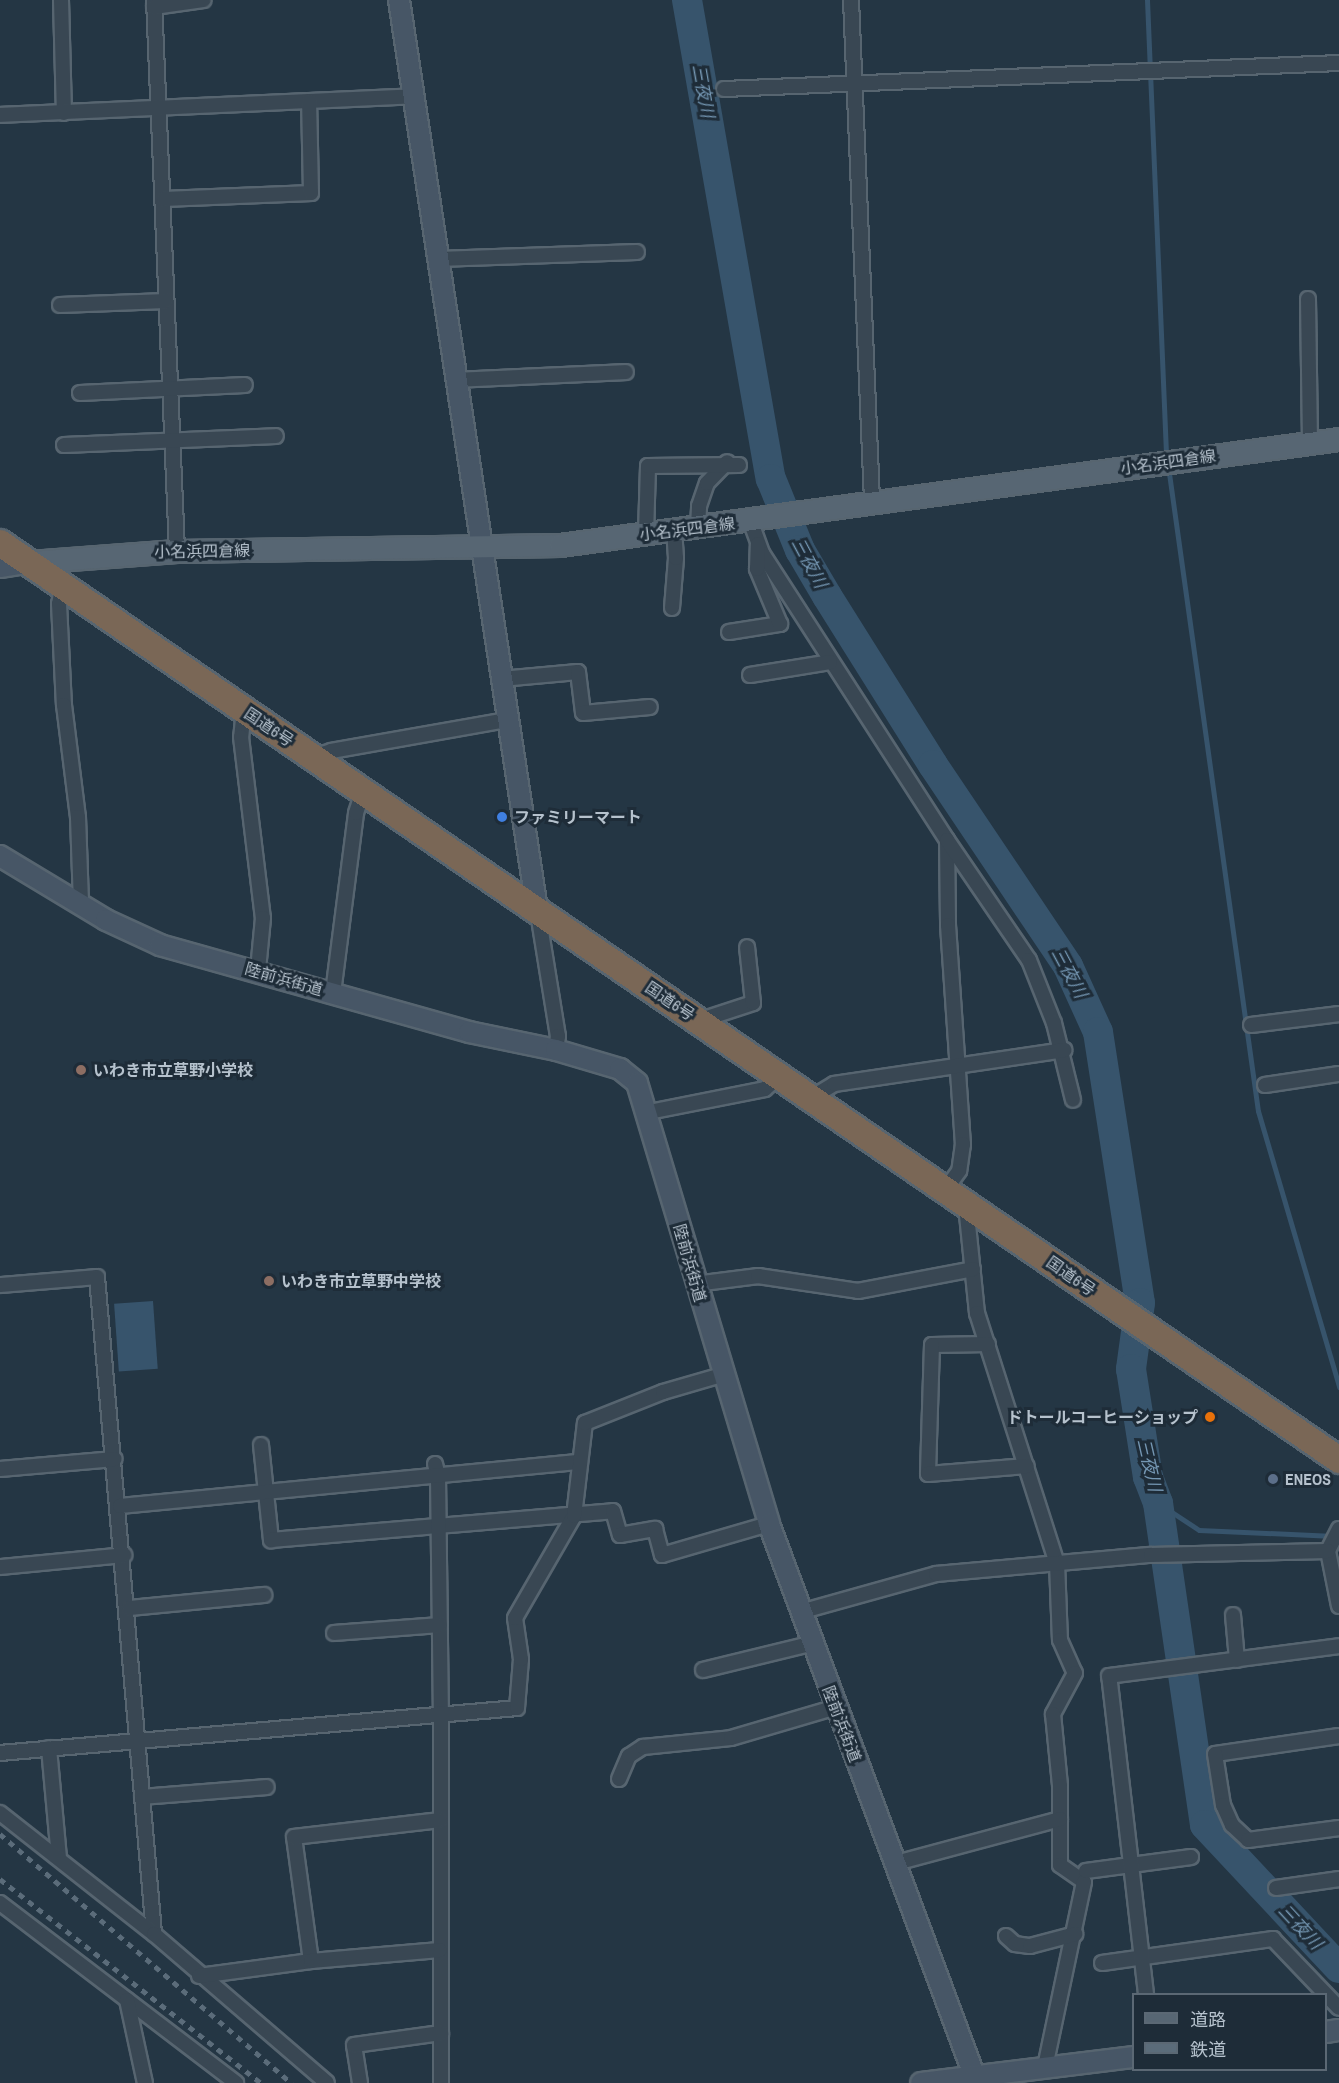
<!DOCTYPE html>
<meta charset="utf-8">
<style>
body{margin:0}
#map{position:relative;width:1339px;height:2083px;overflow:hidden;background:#243644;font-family:"Archivo Narrow","Noto Sans JP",sans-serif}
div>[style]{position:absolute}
.water>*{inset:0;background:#37546c;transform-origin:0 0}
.stream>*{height:5px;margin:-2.5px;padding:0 2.5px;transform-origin:2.5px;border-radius:2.5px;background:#37546c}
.river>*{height:30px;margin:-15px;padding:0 15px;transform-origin:15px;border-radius:15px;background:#37546c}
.roads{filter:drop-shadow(2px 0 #576570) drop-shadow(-2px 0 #576570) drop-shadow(0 2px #576570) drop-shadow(0 -2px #576570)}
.street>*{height:14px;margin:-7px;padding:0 7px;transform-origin:7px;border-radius:7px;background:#394753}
.secondary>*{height:20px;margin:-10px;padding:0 10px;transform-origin:10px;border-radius:10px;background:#475666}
.primary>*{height:21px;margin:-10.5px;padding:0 10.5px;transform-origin:10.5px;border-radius:10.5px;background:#576673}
.highway>*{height:26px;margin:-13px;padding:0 13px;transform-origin:13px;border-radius:13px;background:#7a6756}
.rail>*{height:4.5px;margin-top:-2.25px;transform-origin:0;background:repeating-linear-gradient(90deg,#5b6c7a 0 6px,transparent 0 12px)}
.dots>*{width:16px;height:16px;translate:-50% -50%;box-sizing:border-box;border:3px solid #1e2c38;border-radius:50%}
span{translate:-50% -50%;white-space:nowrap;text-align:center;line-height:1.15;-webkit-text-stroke:6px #1e2c38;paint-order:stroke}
.street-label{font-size:16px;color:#b6c2cd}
.poi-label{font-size:16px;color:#b6c2cd;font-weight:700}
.left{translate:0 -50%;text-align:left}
.right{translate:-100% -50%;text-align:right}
.water-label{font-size:18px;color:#7496b2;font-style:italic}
.legend{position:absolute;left:1132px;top:1993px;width:195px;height:78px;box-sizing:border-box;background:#1e2c38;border:2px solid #5b6874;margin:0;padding:8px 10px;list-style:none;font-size:18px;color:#b6c2cd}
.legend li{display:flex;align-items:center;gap:12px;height:30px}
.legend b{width:30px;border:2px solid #5b6874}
</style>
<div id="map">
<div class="water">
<div style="left:153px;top:1301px;width:68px;height:39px;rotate:86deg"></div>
</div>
<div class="stream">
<div style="left:1147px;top:0;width:457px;rotate:87.6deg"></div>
<div style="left:1168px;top:466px;width:651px;rotate:82.06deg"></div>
<div style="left:1258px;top:1111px;width:288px;rotate:73.6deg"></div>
<div style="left:1158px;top:1503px;width:49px;rotate:33.4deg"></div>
<div style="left:1199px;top:1530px;width:135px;rotate:2.5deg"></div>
</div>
<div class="river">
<div style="left:687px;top:0;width:486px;rotate:80.1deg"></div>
<div style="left:771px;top:479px;width:77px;rotate:67.8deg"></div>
<div style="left:800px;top:550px;width:53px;rotate:59.6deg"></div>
<div style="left:827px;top:596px;width:199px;rotate:57.9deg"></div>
<div style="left:933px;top:765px;width:242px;rotate:56.1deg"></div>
<div style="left:1068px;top:966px;width:72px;rotate:65.6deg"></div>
<div style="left:1098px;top:1032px;width:274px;rotate:81.2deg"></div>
<div style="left:1140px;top:1303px;width:67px;rotate:97.8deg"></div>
<div style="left:1131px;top:1369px;width:109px;rotate:81.1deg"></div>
<div style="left:1148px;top:1477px;width:28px;rotate:69deg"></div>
<div style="left:1158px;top:1503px;width:325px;rotate:81.7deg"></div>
<div style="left:1205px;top:1825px;width:196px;rotate:46.9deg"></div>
</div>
<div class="roads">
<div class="street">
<div style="left:61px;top:0;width:113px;rotate:88.5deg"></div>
<div style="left:154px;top:0;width:551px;rotate:87.61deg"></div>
<div style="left:851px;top:0;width:501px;rotate:87.6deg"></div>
<div style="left:154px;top:7px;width:50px;rotate:-8deg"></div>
<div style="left:724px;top:89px;width:616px;rotate:-2.42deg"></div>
<div style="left:0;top:115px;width:413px;rotate:-2.6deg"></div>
<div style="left:164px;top:199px;width:147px;rotate:-2.3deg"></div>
<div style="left:311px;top:193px;width:92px;rotate:-91.2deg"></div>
<div style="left:438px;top:259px;width:199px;rotate:-2deg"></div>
<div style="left:1308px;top:299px;width:143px;rotate:89.2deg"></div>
<div style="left:60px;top:305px;width:106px;rotate:-2.2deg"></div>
<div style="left:456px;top:380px;width:170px;rotate:-2.7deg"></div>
<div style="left:80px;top:393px;width:165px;rotate:-2.8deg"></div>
<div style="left:64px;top:445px;width:212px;rotate:-2.4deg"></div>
<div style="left:750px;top:520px;width:35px;rotate:70deg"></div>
<div style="left:762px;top:553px;width:341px;rotate:57.2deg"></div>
<div style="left:947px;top:840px;width:85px;rotate:89.3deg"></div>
<div style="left:948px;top:925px;width:220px;rotate:86.1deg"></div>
<div style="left:963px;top:1144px;width:27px;rotate:98deg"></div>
<div style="left:959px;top:1171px;width:22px;rotate:126deg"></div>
<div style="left:698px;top:527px;width:21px;rotate:-87deg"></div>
<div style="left:699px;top:506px;width:24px;rotate:-71deg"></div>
<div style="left:707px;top:483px;width:29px;rotate:-46deg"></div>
<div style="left:646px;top:534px;width:68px;rotate:-88.3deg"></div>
<div style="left:648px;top:466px;width:91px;rotate:-0.6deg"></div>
<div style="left:63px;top:585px;width:19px;rotate:102deg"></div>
<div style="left:59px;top:604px;width:101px;rotate:87.2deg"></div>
<div style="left:64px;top:705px;width:113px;rotate:82.9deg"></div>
<div style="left:78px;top:817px;width:86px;rotate:88deg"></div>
<div style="left:672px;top:608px;width:50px;rotate:-85.4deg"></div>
<div style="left:676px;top:558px;width:28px;rotate:-94deg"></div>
<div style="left:729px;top:632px;width:52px;rotate:-8.9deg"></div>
<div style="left:780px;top:624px;width:60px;rotate:-112.7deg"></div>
<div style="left:757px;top:569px;width:25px;rotate:-88deg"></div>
<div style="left:750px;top:675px;width:81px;rotate:-9.2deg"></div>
<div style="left:501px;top:679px;width:77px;rotate:-5.2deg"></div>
<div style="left:578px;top:672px;width:41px;rotate:83deg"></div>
<div style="left:583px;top:713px;width:67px;rotate:-5.1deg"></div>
<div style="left:244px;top:710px;width:27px;rotate:96deg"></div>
<div style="left:241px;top:737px;width:182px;rotate:83.1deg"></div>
<div style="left:263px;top:918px;width:52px;rotate:95.5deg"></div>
<div style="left:313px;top:757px;width:19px;rotate:-18deg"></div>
<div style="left:331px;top:751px;width:179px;rotate:-10deg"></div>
<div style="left:947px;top:840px;width:145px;rotate:55.7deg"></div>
<div style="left:1029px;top:960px;width:68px;rotate:68.4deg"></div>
<div style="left:1054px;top:1023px;width:79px;rotate:76.1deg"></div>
<div style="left:538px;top:913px;width:125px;rotate:80.8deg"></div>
<div style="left:558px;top:1036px;width:14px;rotate:98deg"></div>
<div style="left:333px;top:993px;width:181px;rotate:-82.7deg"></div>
<div style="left:356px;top:813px;width:23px;rotate:-72deg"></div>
<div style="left:698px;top:1021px;width:58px;rotate:-18.1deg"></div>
<div style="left:753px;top:1003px;width:56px;rotate:-96.1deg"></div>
<div style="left:1251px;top:1025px;width:89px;rotate:-7.1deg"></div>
<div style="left:1265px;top:1085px;width:75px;rotate:-8.5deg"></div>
<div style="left:811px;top:1098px;width:27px;rotate:-31deg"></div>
<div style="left:834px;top:1084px;width:233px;rotate:-8.4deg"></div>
<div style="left:649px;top:1112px;width:118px;rotate:-11.2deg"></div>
<div style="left:765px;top:1089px;width:19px;rotate:-43deg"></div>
<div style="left:966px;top:1205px;width:109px;rotate:84.2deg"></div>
<div style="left:977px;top:1313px;width:262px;rotate:72.3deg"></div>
<div style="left:1057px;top:1563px;width:77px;rotate:87.8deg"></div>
<div style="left:1060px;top:1640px;width:36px;rotate:66deg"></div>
<div style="left:1075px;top:1673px;width:47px;rotate:118.2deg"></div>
<div style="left:1053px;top:1714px;width:72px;rotate:84.4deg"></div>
<div style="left:1060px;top:1786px;width:79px;rotate:90deg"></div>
<div style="left:1060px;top:1865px;width:29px;rotate:35deg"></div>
<div style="left:1084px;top:1882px;width:189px;rotate:101.9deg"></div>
<div style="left:695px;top:1284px;width:64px;rotate:-7.2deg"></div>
<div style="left:758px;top:1276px;width:101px;rotate:8.5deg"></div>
<div style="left:858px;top:1291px;width:117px;rotate:-10.8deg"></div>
<div style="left:0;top:1285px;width:97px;rotate:-4.7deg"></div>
<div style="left:97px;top:1277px;width:659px;rotate:85.04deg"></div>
<div style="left:988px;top:1344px;width:56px;rotate:179deg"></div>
<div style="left:932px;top:1345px;width:129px;rotate:91.8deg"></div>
<div style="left:928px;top:1474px;width:99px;rotate:-4.6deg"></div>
<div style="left:261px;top:1445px;width:96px;rotate:84deg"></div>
<div style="left:271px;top:1540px;width:343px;rotate:-4.8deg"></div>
<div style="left:613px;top:1511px;width:25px;rotate:74deg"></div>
<div style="left:620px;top:1535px;width:36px;rotate:-10deg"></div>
<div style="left:655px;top:1529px;width:27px;rotate:75deg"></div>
<div style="left:662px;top:1555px;width:111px;rotate:-16.2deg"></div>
<div style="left:435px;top:1464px;width:12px;rotate:76deg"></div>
<div style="left:438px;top:1476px;width:237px;rotate:89.3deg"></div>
<div style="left:441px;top:1713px;width:370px;rotate:90deg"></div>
<div style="left:0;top:1469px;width:115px;rotate:-5deg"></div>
<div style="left:120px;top:1506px;width:462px;rotate:-5.5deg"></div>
<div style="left:1339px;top:1529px;width:25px;rotate:117deg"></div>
<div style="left:1328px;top:1551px;width:56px;rotate:78.7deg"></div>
<div style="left:0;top:1567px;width:125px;rotate:-5.5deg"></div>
<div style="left:129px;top:1608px;width:136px;rotate:-5.5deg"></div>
<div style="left:800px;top:1612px;width:141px;rotate:-15.6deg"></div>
<div style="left:936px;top:1574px;width:216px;rotate:-5.1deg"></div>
<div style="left:1151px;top:1555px;width:177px;rotate:-1.3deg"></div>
<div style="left:1233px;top:1615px;width:45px;rotate:84.9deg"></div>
<div style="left:334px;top:1633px;width:106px;rotate:-4.3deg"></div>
<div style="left:703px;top:1670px;width:114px;rotate:-13.7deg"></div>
<div style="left:1339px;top:1736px;width:125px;rotate:171.7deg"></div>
<div style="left:1215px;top:1754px;width:52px;rotate:81.1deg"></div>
<div style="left:1223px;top:1805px;width:22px;rotate:66deg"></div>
<div style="left:1232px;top:1825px;width:22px;rotate:43deg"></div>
<div style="left:1248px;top:1840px;width:92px;rotate:-7.5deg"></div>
<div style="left:49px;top:1748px;width:109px;rotate:84.8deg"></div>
<div style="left:0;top:1753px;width:519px;rotate:-4.97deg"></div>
<div style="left:517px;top:1708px;width:49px;rotate:-85.3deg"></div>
<div style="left:521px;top:1659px;width:41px;rotate:-98.3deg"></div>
<div style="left:515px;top:1618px;width:118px;rotate:-60deg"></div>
<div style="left:574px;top:1516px;width:94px;rotate:-83.3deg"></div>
<div style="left:585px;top:1423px;width:84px;rotate:-21.7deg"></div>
<div style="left:663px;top:1392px;width:65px;rotate:-16.2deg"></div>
<div style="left:619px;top:1779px;width:25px;rotate:-67deg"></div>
<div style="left:629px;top:1756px;width:17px;rotate:-33deg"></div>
<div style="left:643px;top:1747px;width:88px;rotate:-5.8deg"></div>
<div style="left:731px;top:1738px;width:109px;rotate:-16.4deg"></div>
<div style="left:142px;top:1797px;width:125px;rotate:-4.6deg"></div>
<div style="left:0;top:1813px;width:196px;rotate:38.2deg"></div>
<div style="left:154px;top:1934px;width:228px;rotate:40.7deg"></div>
<div style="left:896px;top:1863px;width:170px;rotate:-15deg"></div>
<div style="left:1086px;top:1871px;width:106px;rotate:-7.6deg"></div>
<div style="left:1276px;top:1888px;width:64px;rotate:-8.1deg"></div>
<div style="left:0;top:1903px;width:297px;rotate:37.3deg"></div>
<div style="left:1006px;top:1936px;width:12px;rotate:42deg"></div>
<div style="left:1015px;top:1944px;width:15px;rotate:8deg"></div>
<div style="left:1030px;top:1946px;width:47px;rotate:-14.9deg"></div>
<div style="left:311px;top:1961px;width:125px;rotate:-97.8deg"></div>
<div style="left:294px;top:1837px;width:147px;rotate:-6.6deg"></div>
<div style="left:1102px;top:1963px;width:173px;rotate:-8deg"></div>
<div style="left:1273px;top:1939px;width:95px;rotate:46.3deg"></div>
<div style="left:199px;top:1976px;width:113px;rotate:-7.6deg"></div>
<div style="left:311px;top:1961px;width:129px;rotate:-4.9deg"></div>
<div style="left:1146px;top:1994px;width:320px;rotate:-96.6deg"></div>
<div style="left:1109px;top:1676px;width:232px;rotate:-7.4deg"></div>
<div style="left:127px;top:2000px;width:85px;rotate:77.8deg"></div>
<div style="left:360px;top:2083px;width:38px;rotate:-99deg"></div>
<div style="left:354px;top:2045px;width:88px;rotate:-7.9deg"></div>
</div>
<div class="secondary">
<div style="left:399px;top:0;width:919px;rotate:81.37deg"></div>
<div style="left:0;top:567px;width:30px;rotate:-9deg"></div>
<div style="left:0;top:856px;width:124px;rotate:31.1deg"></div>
<div style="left:106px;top:920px;width:60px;rotate:24.8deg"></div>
<div style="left:160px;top:945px;width:321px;rotate:15.7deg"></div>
<div style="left:469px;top:1032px;width:89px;rotate:11.7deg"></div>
<div style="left:556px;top:1050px;width:67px;rotate:16.5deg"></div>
<div style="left:620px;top:1069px;width:22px;rotate:39deg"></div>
<div style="left:637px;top:1083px;width:460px;rotate:73.3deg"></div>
<div style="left:769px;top:1524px;width:596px;rotate:69.59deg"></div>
<div style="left:1326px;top:2032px;width:13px;rotate:-9deg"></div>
<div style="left:921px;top:2083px;width:215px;rotate:-7deg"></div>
</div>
<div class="primary">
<div style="left:30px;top:562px;width:147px;rotate:-4.3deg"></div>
<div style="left:177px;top:551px;width:383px;rotate:-0.9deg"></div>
<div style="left:560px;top:545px;width:786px;rotate:-7.75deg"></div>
</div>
<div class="highway">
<div style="left:0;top:543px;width:1623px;rotate:34.4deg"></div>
</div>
</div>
<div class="rail">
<div style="left:0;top:1834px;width:384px;rotate:40.5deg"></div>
<div style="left:0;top:1879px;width:331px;rotate:38deg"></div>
</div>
<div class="dots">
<div style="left:502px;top:817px;background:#3f7fe0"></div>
<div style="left:81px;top:1070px;background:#8d6e63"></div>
<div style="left:269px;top:1281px;background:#8d6e63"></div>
<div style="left:1210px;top:1417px;background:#e8710a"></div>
<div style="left:1273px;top:1479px;background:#5c6f8a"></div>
</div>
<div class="street-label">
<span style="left:1168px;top:462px;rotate:-8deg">小名浜四倉線</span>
<span style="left:687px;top:529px;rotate:-7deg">小名浜四倉線</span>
<span style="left:202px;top:551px;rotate:-1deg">小名浜四倉線</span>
<span style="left:269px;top:727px;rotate:34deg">国道6号</span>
<span style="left:284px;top:979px;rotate:16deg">陸前浜街道</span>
<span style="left:670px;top:1001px;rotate:34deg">国道6号</span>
<span style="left:690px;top:1263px;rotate:74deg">陸前浜街道</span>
<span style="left:1071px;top:1276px;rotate:35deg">国道6号</span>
<span style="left:842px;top:1724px;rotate:69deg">陸前浜街道</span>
</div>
<div class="poi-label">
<span class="left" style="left:514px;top:817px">ファミリーマート</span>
<span class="left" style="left:93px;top:1070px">いわき市立草野小学校</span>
<span class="left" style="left:281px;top:1281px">いわき市立草野中学校</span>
<span class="right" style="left:1198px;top:1417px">ドトールコーヒーショップ</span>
<span class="left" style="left:1285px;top:1479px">ENEOS</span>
</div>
<div class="water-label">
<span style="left:703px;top:91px;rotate:80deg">三夜川</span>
<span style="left:809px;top:563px;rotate:62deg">三夜川</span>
<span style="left:1069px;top:973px;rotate:62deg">三夜川</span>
<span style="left:1149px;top:1465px;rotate:77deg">三夜川</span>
<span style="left:1300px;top:1927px;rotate:47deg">三夜川</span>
</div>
<ul class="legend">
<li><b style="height:8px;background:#576673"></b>道路</li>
<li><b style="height:8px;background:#5b6c7a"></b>鉄道</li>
</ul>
</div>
